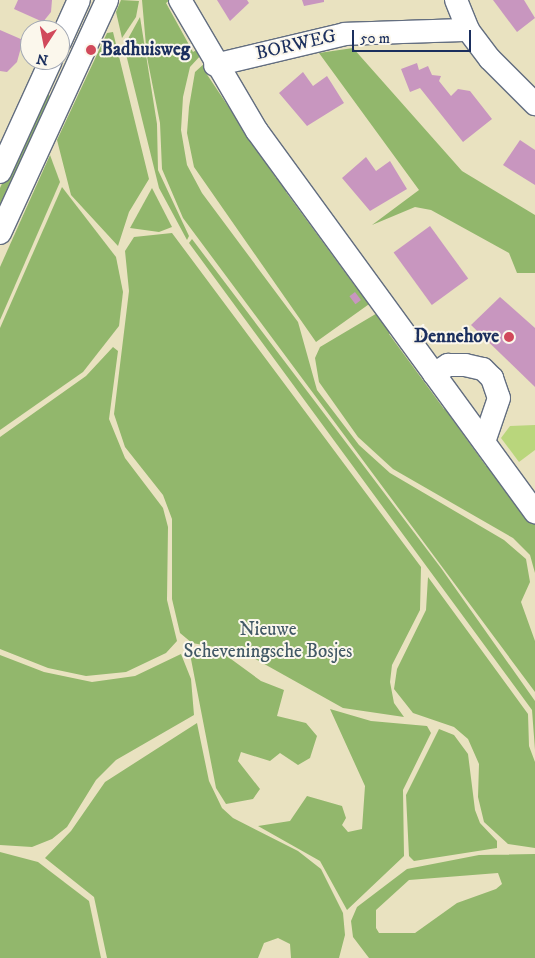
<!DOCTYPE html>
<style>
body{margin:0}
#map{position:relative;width:535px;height:958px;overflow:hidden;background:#e9e2c0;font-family:"IM FELL DW Pica",serif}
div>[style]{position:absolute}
.green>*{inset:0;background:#b9d67c}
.forest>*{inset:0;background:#92b76c}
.building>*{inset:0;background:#c896bf;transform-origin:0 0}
.roads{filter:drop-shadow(1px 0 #636e80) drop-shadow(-1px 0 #636e80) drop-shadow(0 1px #636e80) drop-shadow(0 -1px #636e80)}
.minor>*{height:22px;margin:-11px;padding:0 11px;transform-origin:11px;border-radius:11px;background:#fff}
.dots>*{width:14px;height:14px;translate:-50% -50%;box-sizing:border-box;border:2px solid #fbf7ec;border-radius:50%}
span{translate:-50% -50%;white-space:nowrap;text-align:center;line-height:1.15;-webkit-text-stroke:4px #fbf7ec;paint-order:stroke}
.street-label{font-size:19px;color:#1b2f5e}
.poi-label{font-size:19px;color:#1b2f5e;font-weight:700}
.left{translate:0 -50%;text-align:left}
.right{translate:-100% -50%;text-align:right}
.park-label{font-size:19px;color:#425966}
.north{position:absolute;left:20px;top:20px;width:50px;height:50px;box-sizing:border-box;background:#fbf7ec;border:1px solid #a1a7b3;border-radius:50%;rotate:191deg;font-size:14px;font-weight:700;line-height:20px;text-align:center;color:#1b2f5e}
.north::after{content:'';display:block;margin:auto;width:18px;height:22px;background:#d1495b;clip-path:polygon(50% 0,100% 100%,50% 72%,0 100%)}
.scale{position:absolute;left:352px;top:30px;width:119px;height:22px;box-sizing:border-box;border:2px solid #1b2f5e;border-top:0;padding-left:6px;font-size:15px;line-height:18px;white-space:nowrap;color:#1b2f5e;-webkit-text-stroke:4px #fbf7ec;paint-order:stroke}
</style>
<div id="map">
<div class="green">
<div style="clip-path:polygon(535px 425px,535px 450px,519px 462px,501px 438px,510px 426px)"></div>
</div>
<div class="forest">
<div style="clip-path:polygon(121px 0,139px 1px,136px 17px,122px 38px,116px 12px)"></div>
<div style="clip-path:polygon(142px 0,170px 0,166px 3px,193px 52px,198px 49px,201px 55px,190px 67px,183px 97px,181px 130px,187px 165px,202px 193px,298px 322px,317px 390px,359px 445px,390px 473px,504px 540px,526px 559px,530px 582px,521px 602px,535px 641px,535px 692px,183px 218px,162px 169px,160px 123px,147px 57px)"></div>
<div style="clip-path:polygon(140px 17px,157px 124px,158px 170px,189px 236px,187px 240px,159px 188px,124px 46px)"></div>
<div style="clip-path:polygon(113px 32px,149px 179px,129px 212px,118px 246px,71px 195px,57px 140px,107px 33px)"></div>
<div style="clip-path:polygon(353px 48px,462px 171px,535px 215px,535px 273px,517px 273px,509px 253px,431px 210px,415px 207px,372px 225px,419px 190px,319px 53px)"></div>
<div style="clip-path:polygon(205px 63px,210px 71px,206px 73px,276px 178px,280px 176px,289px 188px,286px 192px,355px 286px,359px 284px,372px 302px,316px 342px,194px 167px,187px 133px,189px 107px,195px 72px)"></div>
<div style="clip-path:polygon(47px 94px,53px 98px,0 223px,0 188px,41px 97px)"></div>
<div style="clip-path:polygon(50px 155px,60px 182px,0 320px,0 267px)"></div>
<div style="clip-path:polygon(62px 187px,116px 257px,123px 292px,119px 326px,83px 372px,0 430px,0 328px)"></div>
<div style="clip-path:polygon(152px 188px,172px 227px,159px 232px,130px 228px)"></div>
<div style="clip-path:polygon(172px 233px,421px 567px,420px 610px,392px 665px,390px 682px,394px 703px,404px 717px,343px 708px,243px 652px,192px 643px,180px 633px,172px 599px,172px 519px,163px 495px,125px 447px,114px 414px,129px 291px,125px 251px,134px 237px)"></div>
<div style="clip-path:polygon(192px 239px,441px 568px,535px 701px,535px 750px,532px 710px,189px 243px)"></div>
<div style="clip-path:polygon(379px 312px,393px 330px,389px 334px,444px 409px,448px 406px,454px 413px,450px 416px,486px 466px,490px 464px,535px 524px,535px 573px,530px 555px,513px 538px,393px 469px,358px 437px,319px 382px,315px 358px,320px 347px)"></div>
<div style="clip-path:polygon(113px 347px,118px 351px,109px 419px,125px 458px,163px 508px,168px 527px,167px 600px,177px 641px,166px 653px,126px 672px,86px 676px,48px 668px,0 649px,0 437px,86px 376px)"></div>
<div style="clip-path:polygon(428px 577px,528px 714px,529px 746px,535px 762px,535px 848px,508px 844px,484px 822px,478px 797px,479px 764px,468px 739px,454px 727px,413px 713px,394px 689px,397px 669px,426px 610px)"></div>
<div style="clip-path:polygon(201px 649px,220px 651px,261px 681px,284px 690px,277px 716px,306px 723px,317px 736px,310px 758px,298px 765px,280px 753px,270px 761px,241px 752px,238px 761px,260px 789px,253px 799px,226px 804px,216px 788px,190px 654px)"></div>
<div style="clip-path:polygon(181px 654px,191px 679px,194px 715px,116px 760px,96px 780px,67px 827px,52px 839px,32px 847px,0 845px,0 655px,44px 672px,92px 682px,135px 676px)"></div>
<div style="clip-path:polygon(330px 709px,371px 721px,427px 726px,431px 733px,403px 790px,404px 856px,347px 910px,320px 861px,258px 826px,290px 821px,307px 796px,342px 806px,346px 818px,342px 825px,348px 832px,362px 829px,365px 786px)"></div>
<div style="clip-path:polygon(197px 723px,209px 781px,222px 808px,233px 818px,298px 851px,321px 869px,343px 913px,345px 935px,339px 958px,291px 958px,290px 944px,278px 938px,264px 943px,258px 958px,107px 958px,94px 897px,45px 858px,71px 831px,105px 782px)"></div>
<div style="clip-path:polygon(439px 729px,454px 735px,468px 754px,475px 810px,480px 823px,497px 841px,497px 848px,414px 861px,409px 856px,406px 795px)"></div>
<div style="clip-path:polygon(0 852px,38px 862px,89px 901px,101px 958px,0 958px)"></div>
<div style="clip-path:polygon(evenodd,535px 854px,535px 958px,369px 958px,353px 937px,351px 921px,357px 907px,407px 869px,479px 855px,535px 854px,498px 873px,502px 884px,496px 889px,457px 903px,415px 933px,379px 933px,376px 928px,376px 910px,409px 880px,498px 873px)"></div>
</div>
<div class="building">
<div style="clip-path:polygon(18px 0,52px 0,51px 12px,43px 22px,14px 9px)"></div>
<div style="clip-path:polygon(217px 0,247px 0,249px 3px,230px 21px)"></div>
<div style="clip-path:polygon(302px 0,324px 0,324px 2px,304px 6px)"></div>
<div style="clip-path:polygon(493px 0,524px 0,535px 18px,517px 32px)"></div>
<div style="clip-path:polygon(0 30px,23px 40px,17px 62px,7px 72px,0 71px)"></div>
<div style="clip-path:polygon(417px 63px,419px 70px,428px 66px,432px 75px,441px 76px,439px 81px,451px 96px,458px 89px,470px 91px,492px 119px,463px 142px,420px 88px,410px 92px,401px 69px)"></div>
<div style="clip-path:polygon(303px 72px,313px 86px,327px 76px,344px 103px,307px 126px,279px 93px)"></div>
<div style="clip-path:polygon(520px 140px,535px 150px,535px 185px,503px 165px)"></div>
<div style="clip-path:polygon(366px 157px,376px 171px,390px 161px,407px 189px,370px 211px,342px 178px)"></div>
<div style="left:430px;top:226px;width:65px;height:45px;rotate:54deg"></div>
<div style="left:355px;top:292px;width:10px;height:7px;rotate:53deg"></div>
<div style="clip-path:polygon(500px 297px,535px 328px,535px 387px,471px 325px)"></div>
</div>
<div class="roads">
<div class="minor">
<div style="left:180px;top:0;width:152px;rotate:59.6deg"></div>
<div style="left:257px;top:131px;width:472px;rotate:53.9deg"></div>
<div style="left:456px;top:0;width:32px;rotate:68deg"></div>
<div style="left:468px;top:30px;width:36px;rotate:53deg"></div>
<div style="left:490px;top:59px;width:64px;rotate:45deg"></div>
<div style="left:60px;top:42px;width:46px;rotate:-65.7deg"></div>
<div style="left:215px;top:65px;width:134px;rotate:-13.4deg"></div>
<div style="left:345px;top:34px;width:123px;rotate:-1.9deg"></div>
<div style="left:0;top:172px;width:123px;rotate:-65.5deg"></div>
<div style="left:0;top:233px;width:256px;rotate:-65.3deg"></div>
<div style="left:434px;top:374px;width:17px;rotate:-33deg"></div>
<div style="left:448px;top:365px;width:17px"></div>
<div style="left:465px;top:365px;width:18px;rotate:13deg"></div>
<div style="left:483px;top:369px;width:13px;rotate:45deg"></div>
<div style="left:492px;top:378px;width:21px;rotate:71deg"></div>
<div style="left:499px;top:398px;width:46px;rotate:108.8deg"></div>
</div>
</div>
<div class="dots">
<div style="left:91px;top:50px;background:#d1495b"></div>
<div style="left:509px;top:337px;background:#d1495b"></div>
</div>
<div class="street-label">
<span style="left:296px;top:45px;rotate:-13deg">BORWEG</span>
</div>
<div class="poi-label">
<span class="left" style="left:101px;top:50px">Badhuisweg</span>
<span class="right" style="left:499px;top:337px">Dennehove</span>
</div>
<div class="park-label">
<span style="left:268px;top:641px">Nieuwe<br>Scheveningsche Bosjes</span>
</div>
<div class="north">N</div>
<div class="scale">50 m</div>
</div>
